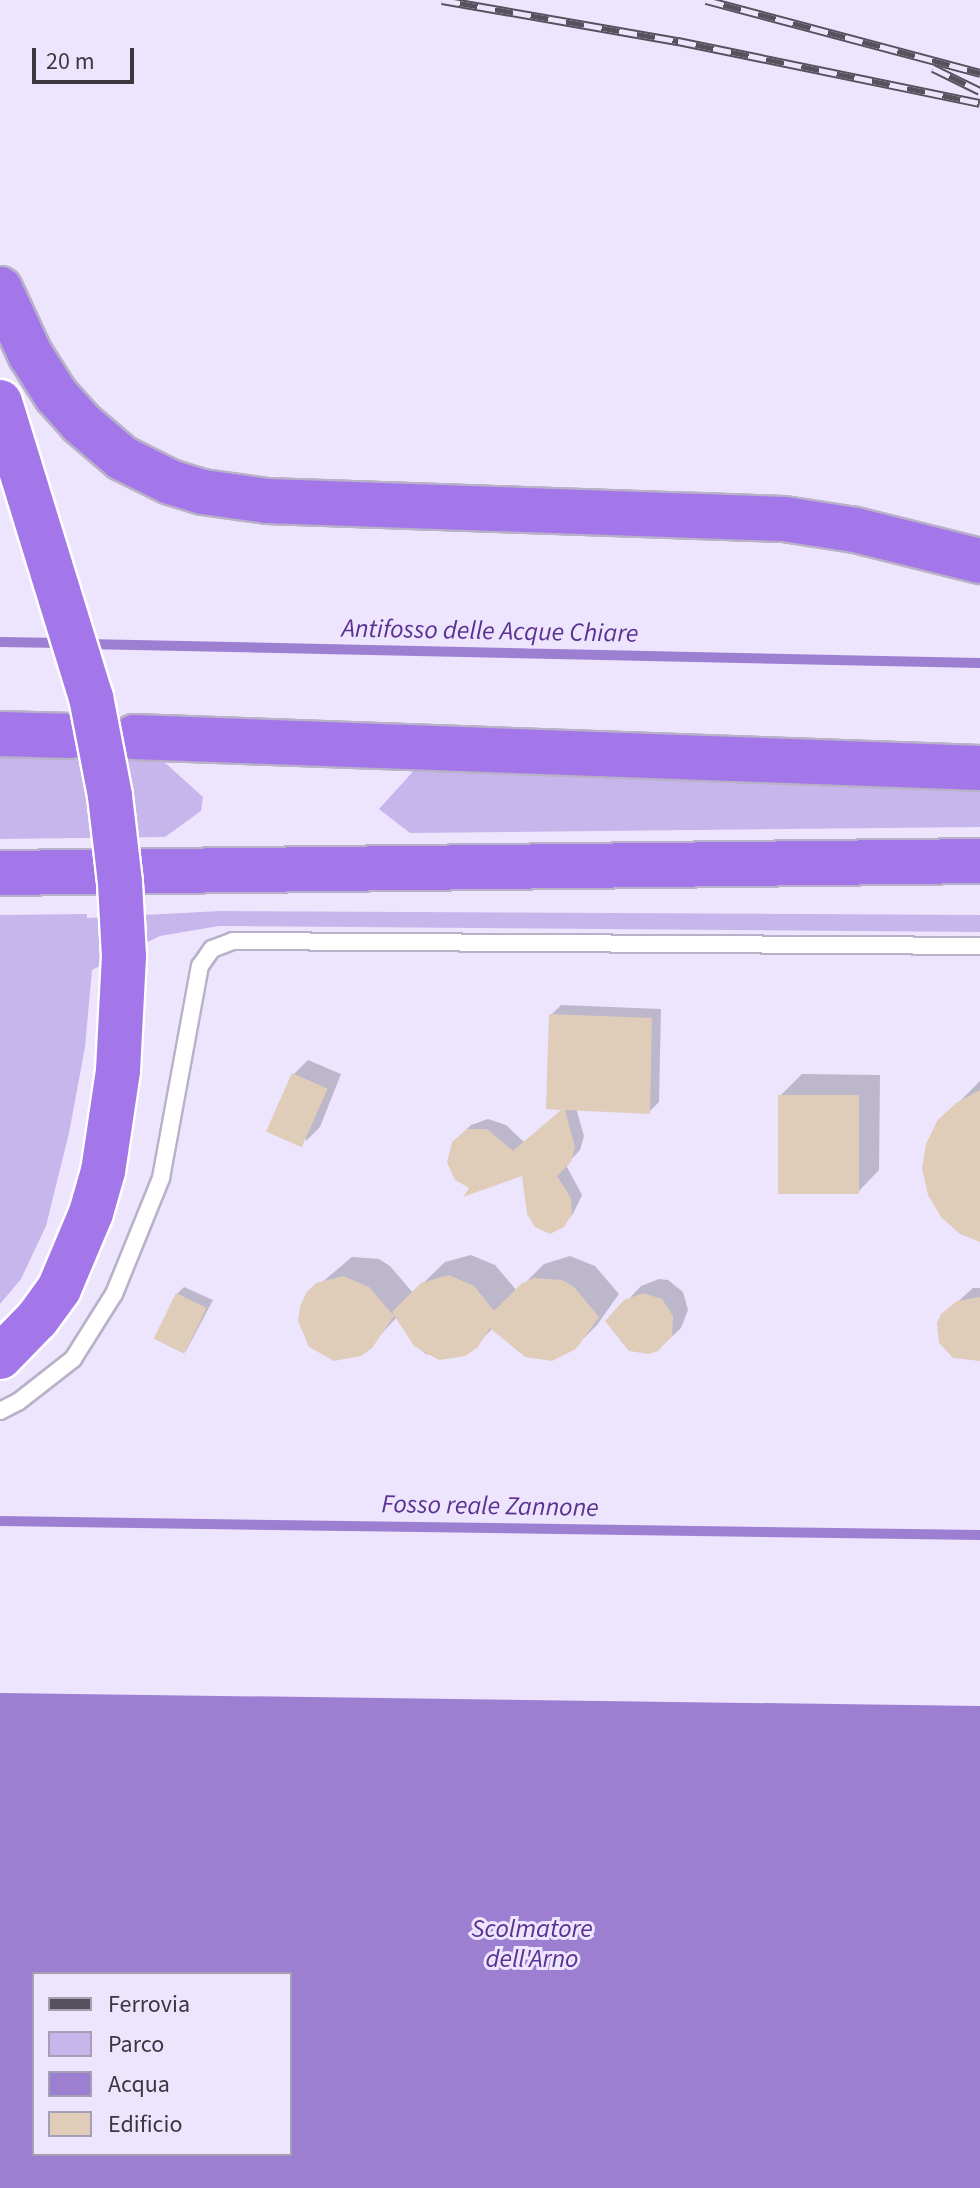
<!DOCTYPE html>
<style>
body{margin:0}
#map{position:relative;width:980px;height:2188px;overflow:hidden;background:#ede5fe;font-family:"Source Sans 3",sans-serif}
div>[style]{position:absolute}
.green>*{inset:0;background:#c7b6eb}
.water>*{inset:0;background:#9d7fd1}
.shadow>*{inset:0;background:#0003}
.stream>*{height:10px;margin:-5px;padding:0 5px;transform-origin:5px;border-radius:5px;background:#9d7fd1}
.building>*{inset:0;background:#dfcdba;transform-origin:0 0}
.roads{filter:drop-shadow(2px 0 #b8b1c8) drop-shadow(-2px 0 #b8b1c8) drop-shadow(0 2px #b8b1c8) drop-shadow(0 -2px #b8b1c8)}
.lane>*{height:16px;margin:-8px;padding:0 8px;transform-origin:8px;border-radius:8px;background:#fff}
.highway>*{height:44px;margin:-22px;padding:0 22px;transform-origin:22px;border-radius:22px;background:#a376ea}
.rail>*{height:9px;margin-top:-4.5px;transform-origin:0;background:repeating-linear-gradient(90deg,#ede5fe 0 18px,#55525e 0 36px);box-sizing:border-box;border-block:2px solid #55525e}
.bridges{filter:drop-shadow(2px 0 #fff) drop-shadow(-2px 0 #fff) drop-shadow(0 2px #fff) drop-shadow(0 -2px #fff)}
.highway-bridge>*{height:44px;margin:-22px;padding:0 22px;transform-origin:22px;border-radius:22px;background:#a376ea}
span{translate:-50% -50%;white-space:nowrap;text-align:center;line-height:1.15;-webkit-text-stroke:6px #ede5fe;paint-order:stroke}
.water-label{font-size:26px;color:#5b3192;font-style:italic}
.legend{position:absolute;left:32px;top:1972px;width:260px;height:184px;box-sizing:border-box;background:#ede5fe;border:2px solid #a59fb2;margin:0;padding:10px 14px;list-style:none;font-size:24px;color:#3a3741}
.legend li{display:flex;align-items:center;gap:16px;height:40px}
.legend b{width:40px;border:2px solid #a59fb2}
.scale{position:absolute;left:32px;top:48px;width:102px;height:36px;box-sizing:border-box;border:4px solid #3a3741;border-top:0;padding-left:10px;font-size:24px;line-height:28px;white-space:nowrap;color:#3a3741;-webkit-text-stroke:6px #ede5fe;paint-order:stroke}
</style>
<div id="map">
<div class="green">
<div style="clip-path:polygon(0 756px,162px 760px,203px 797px,201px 811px,165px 837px,0 839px)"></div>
<div style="clip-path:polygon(418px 766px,980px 786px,980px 827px,410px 833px,379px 809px)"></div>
<div style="clip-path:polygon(220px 911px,980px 915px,980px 932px,219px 926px,160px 936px,92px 970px,85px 1047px,69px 1133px,46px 1226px,21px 1279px,0 1304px,0 915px,87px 914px,87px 918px)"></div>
</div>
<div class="water">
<div style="clip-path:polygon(evenodd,0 1693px,980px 1706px,980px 2188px,0 2188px,0 1693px,34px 1974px,290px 1974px,290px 2154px,34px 2154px,34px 1974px)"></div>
</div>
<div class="shadow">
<div style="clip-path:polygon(561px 1005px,661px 1009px,659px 1102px,649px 1112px,576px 1108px,584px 1136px,580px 1150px,566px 1165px,582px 1195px,573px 1214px,563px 1225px,523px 1173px,472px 1187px,460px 1136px,471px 1125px,488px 1119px,506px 1125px,524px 1142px,565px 1108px,551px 1015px)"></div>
<div style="clip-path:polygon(308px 1060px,341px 1074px,320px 1127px,306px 1141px,293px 1075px)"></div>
<div style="clip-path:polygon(802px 1074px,880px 1075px,879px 1170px,858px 1192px,780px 1096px)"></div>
<div style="clip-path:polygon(980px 1081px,980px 1240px,939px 1122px)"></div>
<div style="clip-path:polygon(471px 1255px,495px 1265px,517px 1291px,544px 1264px,570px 1256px,595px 1266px,619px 1294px,597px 1325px,575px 1347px,493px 1328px,475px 1346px,452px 1358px,426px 1354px,415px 1345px,397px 1317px,370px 1346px,308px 1294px,352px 1257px,379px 1259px,390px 1266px,413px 1293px,445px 1262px)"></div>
<div style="clip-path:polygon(659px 1279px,668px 1280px,683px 1292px,688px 1310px,681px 1328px,665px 1343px,639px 1352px,622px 1343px,608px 1321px,641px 1286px)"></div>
<div style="clip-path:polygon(184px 1287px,213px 1300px,186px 1351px,177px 1294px)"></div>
<div style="clip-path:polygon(973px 1288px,980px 1288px,980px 1356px,943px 1315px)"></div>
</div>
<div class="stream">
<div style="left:0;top:642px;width:62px;rotate:0.9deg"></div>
<div style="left:86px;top:644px;width:894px;rotate:1.22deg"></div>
<div style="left:0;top:1521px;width:980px;rotate:0.82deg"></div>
</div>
<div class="building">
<div style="clip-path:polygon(549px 1014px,652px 1018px,650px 1114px,565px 1110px,575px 1147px,571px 1162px,557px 1176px,571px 1198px,572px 1214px,564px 1227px,550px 1234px,535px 1227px,527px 1214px,522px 1176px,463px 1197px,469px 1188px,455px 1180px,447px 1162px,452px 1142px,467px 1129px,487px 1129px,513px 1151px,561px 1110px,546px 1109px)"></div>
<div style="left:292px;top:1073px;width:39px;height:64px;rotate:24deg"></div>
<div style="clip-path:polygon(980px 1090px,980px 1242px,960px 1234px,941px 1217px,928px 1195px,922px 1169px,926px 1144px,937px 1121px,956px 1103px)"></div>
<div style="left:778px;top:1095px;width:81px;height:99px"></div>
<div style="clip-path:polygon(449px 1275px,474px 1286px,494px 1311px,521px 1284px,534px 1278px,562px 1280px,574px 1287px,599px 1317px,576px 1349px,552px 1361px,525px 1357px,490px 1328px,477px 1348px,465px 1356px,439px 1360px,414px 1346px,392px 1312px,421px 1283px)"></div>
<div style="clip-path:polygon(343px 1276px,369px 1287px,394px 1316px,372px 1348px,361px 1356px,334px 1361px,309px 1347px,298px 1321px,300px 1307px,306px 1293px,316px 1283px)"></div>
<div style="left:176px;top:1293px;width:34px;height:51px;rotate:26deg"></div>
<div style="clip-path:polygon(643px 1293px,662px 1299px,673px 1316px,672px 1336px,658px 1351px,649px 1354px,629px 1351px,605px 1321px,624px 1300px)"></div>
<div style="clip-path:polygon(980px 1297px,980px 1361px,953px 1358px,939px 1343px,937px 1323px,941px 1314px,957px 1301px)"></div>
</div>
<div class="roads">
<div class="lane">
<div style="left:0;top:1411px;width:20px;rotate:-27deg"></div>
<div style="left:18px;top:1402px;width:70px;rotate:-38deg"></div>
<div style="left:73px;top:1359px;width:77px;rotate:-57.8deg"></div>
<div style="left:114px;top:1294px;width:125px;rotate:-67.9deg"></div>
<div style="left:161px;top:1178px;width:216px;rotate:-79.6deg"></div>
<div style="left:200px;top:966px;width:21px;rotate:-55deg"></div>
<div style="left:212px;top:949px;width:22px;rotate:-21deg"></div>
<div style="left:233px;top:941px;width:747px;rotate:0.38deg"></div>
</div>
<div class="highway">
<div style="left:0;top:289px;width:72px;rotate:65.2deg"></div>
<div style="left:30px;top:354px;width:49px;rotate:57.6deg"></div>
<div style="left:56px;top:395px;width:38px;rotate:48deg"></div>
<div style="left:81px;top:423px;width:54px;rotate:40.5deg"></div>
<div style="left:122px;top:458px;width:54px;rotate:26.6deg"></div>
<div style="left:170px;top:482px;width:34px;rotate:17deg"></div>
<div style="left:203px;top:492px;width:65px;rotate:8deg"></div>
<div style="left:267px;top:501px;width:517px;rotate:1.99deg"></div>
<div style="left:784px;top:519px;width:72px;rotate:8.8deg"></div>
<div style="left:855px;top:530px;width:129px;rotate:13.9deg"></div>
<div style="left:0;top:734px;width:71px;rotate:1.6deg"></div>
<div style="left:134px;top:737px;width:847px;rotate:2.1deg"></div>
<div style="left:0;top:873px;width:980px;rotate:-0.7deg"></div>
</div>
</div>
<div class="rail">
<div style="left:442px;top:0;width:240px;rotate:9.9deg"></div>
<div style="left:678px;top:41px;width:308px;rotate:11.6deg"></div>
<div style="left:706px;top:0;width:284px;rotate:14.9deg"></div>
<div style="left:933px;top:68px;width:52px;rotate:26.1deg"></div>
</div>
<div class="bridges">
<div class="highway-bridge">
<div style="left:0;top:402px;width:309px;rotate:72.9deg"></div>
<div style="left:91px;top:697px;width:101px;rotate:79.1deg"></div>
<div style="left:110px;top:796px;width:88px;rotate:83.4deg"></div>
<div style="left:120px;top:883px;width:73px;rotate:86.9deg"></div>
<div style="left:124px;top:956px;width:115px;rotate:93deg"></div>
<div style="left:118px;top:1071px;width:101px;rotate:98.5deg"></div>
<div style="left:103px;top:1171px;width:44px;rotate:105.9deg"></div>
<div style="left:91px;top:1213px;width:82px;rotate:112.8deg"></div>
<div style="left:59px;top:1289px;width:37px;rotate:126deg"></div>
<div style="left:37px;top:1319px;width:53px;rotate:134.2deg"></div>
</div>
</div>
<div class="water-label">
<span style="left:490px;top:631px;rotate:1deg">Antifosso delle Acque Chiare</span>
<span style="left:490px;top:1506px;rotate:1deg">Fosso reale Zannone</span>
<span style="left:532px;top:1944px">Scolmatore<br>dell'Arno</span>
</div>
<ul class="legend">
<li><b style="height:10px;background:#55525e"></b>Ferrovia</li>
<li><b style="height:22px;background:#c7b6eb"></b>Parco</li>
<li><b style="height:22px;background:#9d7fd1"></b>Acqua</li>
<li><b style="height:22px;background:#dfcdba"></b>Edificio</li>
</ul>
<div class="scale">20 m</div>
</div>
